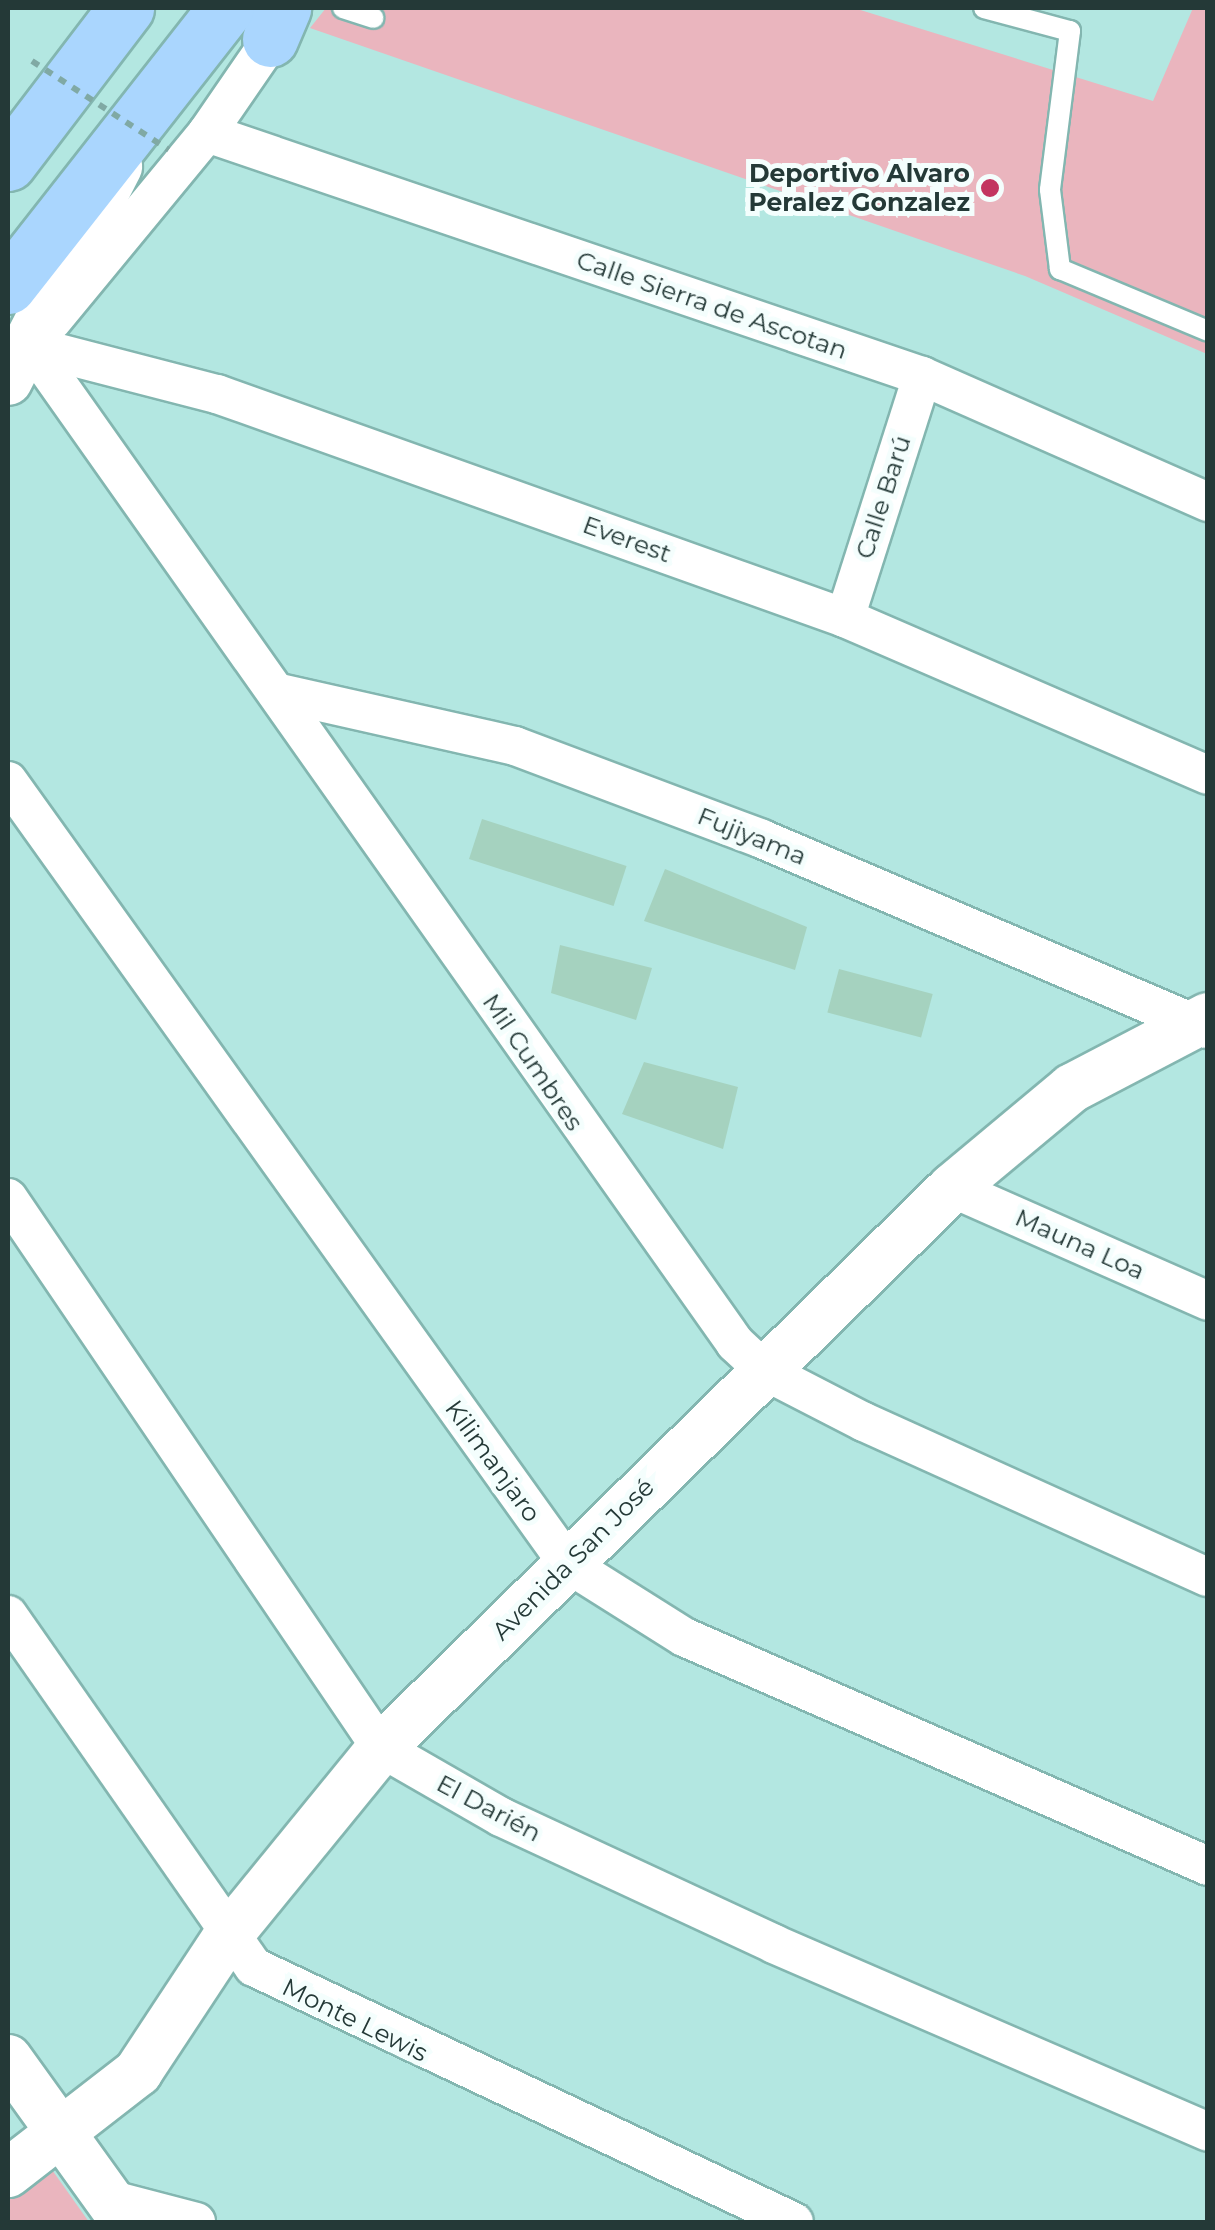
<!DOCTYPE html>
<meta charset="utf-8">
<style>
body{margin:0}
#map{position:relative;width:1215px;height:2230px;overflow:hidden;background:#b3e7e1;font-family:Montserrat,sans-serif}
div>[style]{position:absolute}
.green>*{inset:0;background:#eab5be}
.building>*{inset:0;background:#a5d2bf;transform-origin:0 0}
.roads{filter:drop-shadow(2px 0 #83b6b0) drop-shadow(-2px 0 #83b6b0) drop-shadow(0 2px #83b6b0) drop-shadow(0 -2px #83b6b0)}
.service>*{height:20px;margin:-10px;padding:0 10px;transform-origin:10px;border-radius:10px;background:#fff}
.minor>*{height:38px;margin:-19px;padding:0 19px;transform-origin:19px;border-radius:19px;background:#fff}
.tertiary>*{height:48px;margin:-24px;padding:0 24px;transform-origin:24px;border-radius:24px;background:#fff}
.primary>*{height:55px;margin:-27.5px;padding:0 27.5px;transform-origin:27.5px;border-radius:27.5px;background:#aad6fe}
.path-bridge>*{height:6px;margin-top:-3px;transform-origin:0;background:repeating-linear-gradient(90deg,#80a9a4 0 8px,transparent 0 16px)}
.dots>*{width:28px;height:28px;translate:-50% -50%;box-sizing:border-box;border:5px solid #f4fefd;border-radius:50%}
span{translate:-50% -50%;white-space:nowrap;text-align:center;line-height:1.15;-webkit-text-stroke:10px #f4fefd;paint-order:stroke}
.poi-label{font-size:25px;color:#243937;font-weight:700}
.right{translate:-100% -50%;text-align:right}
.street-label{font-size:25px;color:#243937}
.frame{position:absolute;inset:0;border:10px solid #243937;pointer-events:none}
</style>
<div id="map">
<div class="green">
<div style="clip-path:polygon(326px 8px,854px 8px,1153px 101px,1193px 8px,1207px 8px,1207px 354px,1025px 276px,310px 28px)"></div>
<div style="clip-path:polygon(50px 2167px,89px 2222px,8px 2222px,8px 2196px)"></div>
</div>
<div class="building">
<div style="left:482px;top:819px;width:152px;height:42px;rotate:18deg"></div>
<div style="clip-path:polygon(665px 869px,807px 927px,795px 970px,644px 921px)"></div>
<div style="clip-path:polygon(560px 945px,652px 968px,636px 1020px,551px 993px)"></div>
<div style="left:839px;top:969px;width:97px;height:45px;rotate:15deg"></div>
<div style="clip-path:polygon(644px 1062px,738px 1087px,723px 1149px,622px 1114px)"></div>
</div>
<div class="roads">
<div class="service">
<div style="left:343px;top:8px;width:32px;rotate:18deg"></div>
<div style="left:984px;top:8px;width:89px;rotate:15deg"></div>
<div style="left:1070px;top:31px;width:160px;rotate:97.2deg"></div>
<div style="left:1050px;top:190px;width:80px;rotate:82.8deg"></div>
<div style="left:1060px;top:269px;width:160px;rotate:22.7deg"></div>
</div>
<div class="minor">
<div style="left:207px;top:133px;width:755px;rotate:18.77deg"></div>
<div style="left:922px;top:376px;width:313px;rotate:23.8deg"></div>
<div style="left:52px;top:321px;width:244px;rotate:-50.5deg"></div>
<div style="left:207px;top:133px;width:136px;rotate:-55.5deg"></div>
<div style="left:31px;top:346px;width:1221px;rotate:54.77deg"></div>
<div style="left:735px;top:1343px;width:41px;rotate:43deg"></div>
<div style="left:765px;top:1371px;width:111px;rotate:27.3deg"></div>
<div style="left:864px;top:1422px;width:377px;rotate:24.3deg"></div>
<div style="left:31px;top:346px;width:192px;rotate:14.5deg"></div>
<div style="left:217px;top:394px;width:667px;rotate:19.63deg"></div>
<div style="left:845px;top:618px;width:395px;rotate:23.4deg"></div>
<div style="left:845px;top:618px;width:254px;rotate:-72.3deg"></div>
<div style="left:280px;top:693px;width:241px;rotate:12.7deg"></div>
<div style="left:515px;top:746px;width:264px;rotate:20.6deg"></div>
<div style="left:762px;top:839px;width:485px;rotate:23.1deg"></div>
<div style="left:8px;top:781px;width:963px;rotate:54.43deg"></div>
<div style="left:568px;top:1564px;width:137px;rotate:32.2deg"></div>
<div style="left:684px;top:1637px;width:572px;rotate:23.61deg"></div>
<div style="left:952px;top:1188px;width:280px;rotate:23.8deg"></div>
<div style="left:8px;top:1198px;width:665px;rotate:55.86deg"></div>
<div style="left:381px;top:1748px;width:138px;rotate:29.9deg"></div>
<div style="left:501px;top:1817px;width:301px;rotate:24.9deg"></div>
<div style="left:774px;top:1944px;width:473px;rotate:23.4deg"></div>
<div style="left:8px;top:1615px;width:429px;rotate:55.1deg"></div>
<div style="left:254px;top:1967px;width:597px;rotate:25.28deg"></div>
<div style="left:108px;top:2199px;width:91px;rotate:14.6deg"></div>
</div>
<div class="tertiary">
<div style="left:8px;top:381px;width:241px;rotate:-62.8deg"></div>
<div style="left:8px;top:2059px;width:201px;rotate:54.3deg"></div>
<div style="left:8px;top:2173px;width:165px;rotate:-37.8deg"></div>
<div style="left:138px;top:2072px;width:162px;rotate:-56.6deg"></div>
<div style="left:227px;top:1937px;width:244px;rotate:-50.8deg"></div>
<div style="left:381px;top:1748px;width:800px;rotate:-44.44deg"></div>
<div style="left:952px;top:1188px;width:156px;rotate:-39.8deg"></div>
<div style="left:1072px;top:1088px;width:153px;rotate:-27.6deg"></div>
</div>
<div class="primary">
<div style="left:270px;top:39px;width:34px;rotate:-67deg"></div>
<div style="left:8px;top:163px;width:195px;rotate:-52.7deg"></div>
<div style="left:8px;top:286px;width:353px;rotate:-51.9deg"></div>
</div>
</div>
<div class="path-bridge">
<div style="left:32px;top:61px;width:163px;rotate:33deg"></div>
</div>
<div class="dots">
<div style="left:990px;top:188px;background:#c33560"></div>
</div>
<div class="poi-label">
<span class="right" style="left:970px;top:188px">Deportivo Alvaro<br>Peralez Gonzalez</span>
</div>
<div class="street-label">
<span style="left:712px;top:305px;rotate:19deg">Calle Sierra de Ascotan</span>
<span style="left:883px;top:497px;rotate:-72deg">Calle Barú</span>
<span style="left:627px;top:539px;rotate:20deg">Everest</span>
<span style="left:752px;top:836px;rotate:22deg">Fujiyama</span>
<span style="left:533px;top:1062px;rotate:56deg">Mil Cumbres</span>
<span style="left:1080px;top:1244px;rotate:24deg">Mauna Loa</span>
<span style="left:493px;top:1461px;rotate:54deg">Kilimanjaro</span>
<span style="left:573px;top:1559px;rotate:-45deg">Avenida San José</span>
<span style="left:489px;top:1808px;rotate:28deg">El Darién</span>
<span style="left:355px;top:2020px;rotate:26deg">Monte Lewis</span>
</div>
<div class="frame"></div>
</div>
